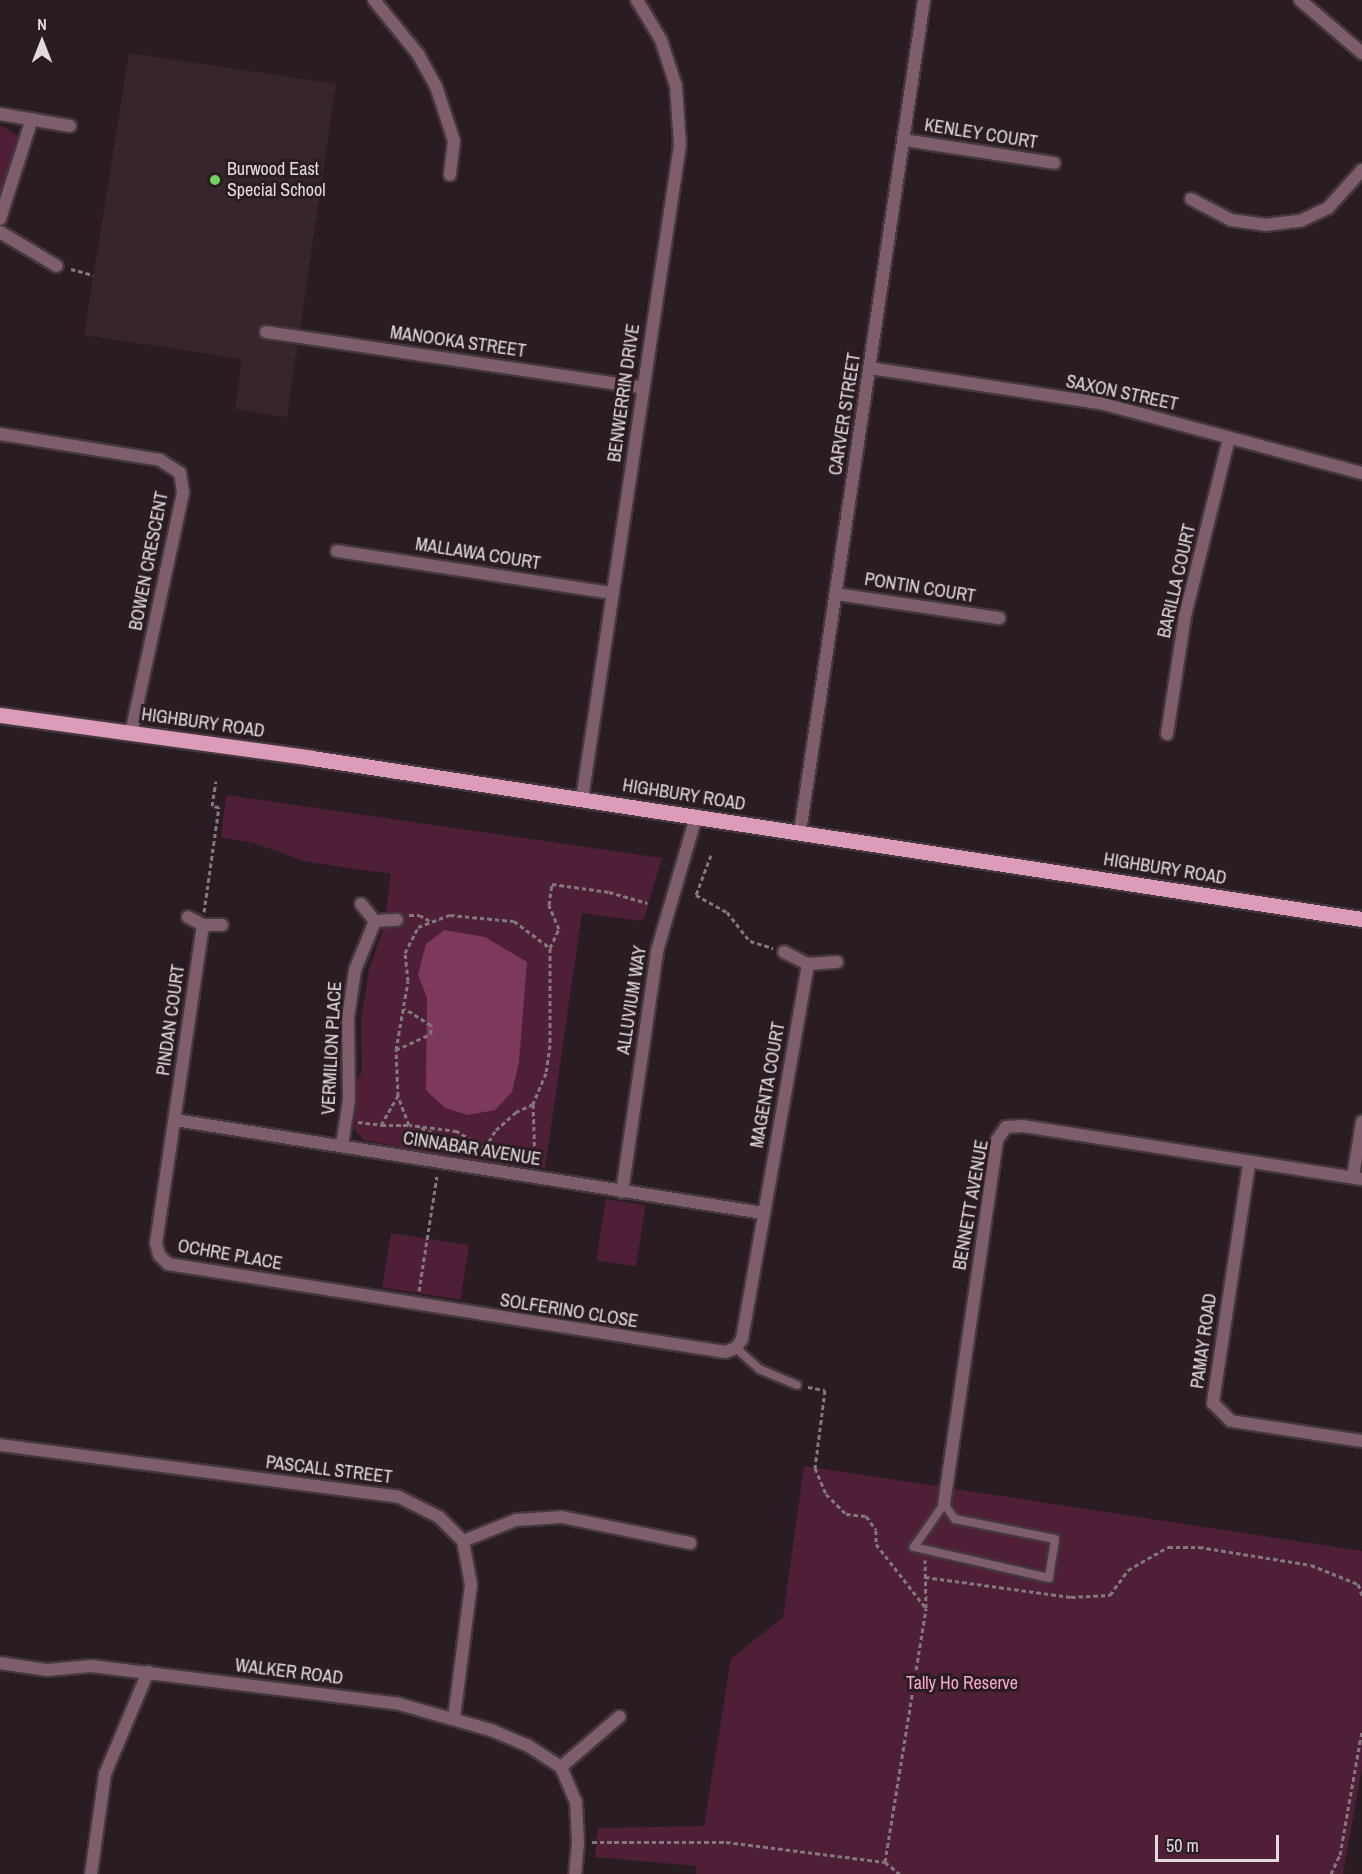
<!DOCTYPE html>
<style>
body{margin:0}
#map{position:relative;width:1362px;height:1874px;overflow:hidden;background:#291d23;font-family:"Archivo Narrow",sans-serif}
div>[style]{position:absolute}
.built>*{inset:0;background:#37252d}
.green>*{inset:0;background:#4f1f37;transform-origin:0 0}
.water>*{inset:0;background:#7c395b}
.path>*{height:3px;margin-top:-1.5px;transform-origin:0;background:repeating-linear-gradient(90deg,#82787d 0 4.5px,transparent 0 7.5px)}
.roads{filter:drop-shadow(2px 0 #43373d) drop-shadow(-2px 0 #43373d) drop-shadow(0 2px #43373d) drop-shadow(0 -2px #43373d)}
.lane>*{height:8px;margin:-4px;padding:0 4px;transform-origin:4px;border-radius:4px;background:#7e5e6c}
.street>*{height:12px;margin:-6px;padding:0 6px;transform-origin:6px;border-radius:6px;background:#7e5e6c}
.primary>*{height:15px;margin:-7.5px;padding:0 7.5px;transform-origin:7.5px;border-radius:7.5px;background:#dc9bb9}
.dots>*{width:16px;height:16px;translate:-50% -50%;box-sizing:border-box;border:3px solid #291d23;border-radius:50%}
span{translate:-50% -50%;white-space:nowrap;text-align:center;line-height:1.15;-webkit-text-stroke:6px #291d23;paint-order:stroke}
.street-label{font-size:18px;color:#e2dadd}
.poi-label{font-size:18px;color:#e2dadd}
.left{translate:0 -50%;text-align:left}
.park-label{font-size:18px;color:#f8a7cc}
.north{position:absolute;left:12px;top:12px;width:60px;height:60px;-webkit-text-stroke:4px #291d23;paint-order:stroke;rotate:0deg;font-size:16px;font-weight:700;line-height:24px;text-align:center;color:#e2dadd}
.north::after{content:'';display:block;margin:auto;width:21px;height:27px;background:#e2dadd;clip-path:polygon(50% 0,100% 100%,50% 72%,0 100%)}
.scale{position:absolute;left:1155px;top:1835px;width:124px;height:27px;box-sizing:border-box;border:3px solid #e2dadd;border-top:0;padding-left:8px;font-size:18px;line-height:21px;white-space:nowrap;color:#e2dadd;-webkit-text-stroke:4px #291d23;paint-order:stroke}
</style>
<div id="map">
<div class="built">
<div style="clip-path:polygon(129px 53px,336px 84px,287px 417px,235px 409px,242px 359px,84px 335px)"></div>
</div>
<div class="green">
<div style="clip-path:polygon(0 125px,20px 137px,0 203px)"></div>
<div style="clip-path:polygon(226px 795px,662px 858px,643px 921px,582px 913px,545px 1168px,457px 1158px,364px 1140px,354px 1129px,356px 1081px,362px 1072px,361px 1020px,369px 970px,384px 926px,391px 874px,307px 862px,254px 843px,221px 837px)"></div>
<div style="left:606px;top:1199px;width:40px;height:62px;rotate:9deg"></div>
<div style="left:391px;top:1233px;width:79px;height:55px;rotate:9deg"></div>
<div style="clip-path:polygon(804px 1466px,1362px 1551px,1362px 1767px,1343px 1874px,696px 1874px,696px 1866px,595px 1857px,598px 1828px,704px 1826px,731px 1659px,783px 1617px)"></div>
</div>
<div class="water">
<div style="clip-path:polygon(444px 930px,485px 937px,527px 962px,519px 1062px,512px 1092px,495px 1110px,468px 1115px,445px 1108px,426px 1090px,427px 998px,418px 975px,426px 944px)"></div>
</div>
<div class="path">
<div style="left:71px;top:269px;width:23px;rotate:15deg"></div>
<div style="left:711px;top:855px;width:43px;rotate:110.6deg"></div>
<div style="left:696px;top:895px;width:35px;rotate:29deg"></div>
<div style="left:727px;top:912px;width:37px;rotate:52deg"></div>
<div style="left:750px;top:941px;width:24px;rotate:17deg"></div>
<div style="left:204px;top:912px;width:106px;rotate:-81.9deg"></div>
<div style="left:219px;top:807px;width:7px;rotate:-172deg"></div>
<div style="left:212px;top:806px;width:25px;rotate:-81deg"></div>
<div style="left:409px;top:915px;width:10px"></div>
<div style="left:419px;top:915px;width:15px;rotate:28deg"></div>
<div style="left:550px;top:948px;width:21px;rotate:-65deg"></div>
<div style="left:559px;top:929px;width:26px;rotate:-113deg"></div>
<div style="left:549px;top:905px;width:21px;rotate:-82deg"></div>
<div style="left:552px;top:884px;width:58px;rotate:8deg"></div>
<div style="left:609px;top:892px;width:40px;rotate:16deg"></div>
<div style="left:396px;top:1050px;width:38px;rotate:-25deg"></div>
<div style="left:431px;top:1034px;width:9px;rotate:-90deg"></div>
<div style="left:431px;top:1025px;width:31px;rotate:-148deg"></div>
<div style="left:533px;top:1104px;width:58px;rotate:88deg"></div>
<div style="left:358px;top:1122px;width:23px;rotate:7deg"></div>
<div style="left:381px;top:1125px;width:34px;rotate:-60deg"></div>
<div style="left:398px;top:1096px;width:46px;rotate:-92.5deg"></div>
<div style="left:396px;top:1050px;width:70px;rotate:-80.1deg"></div>
<div style="left:408px;top:981px;width:28px;rotate:-96deg"></div>
<div style="left:405px;top:953px;width:29px;rotate:-63deg"></div>
<div style="left:418px;top:927px;width:34px;rotate:-21deg"></div>
<div style="left:450px;top:915px;width:64px;rotate:5.4deg"></div>
<div style="left:514px;top:921px;width:45px;rotate:36.9deg"></div>
<div style="left:550px;top:948px;width:97px;rotate:90deg"></div>
<div style="left:550px;top:1045px;width:28px;rotate:98deg"></div>
<div style="left:546px;top:1073px;width:34px;rotate:113deg"></div>
<div style="left:533px;top:1104px;width:19px;rotate:155deg"></div>
<div style="left:516px;top:1112px;width:28px;rotate:138deg"></div>
<div style="left:495px;top:1131px;width:20px;rotate:120deg"></div>
<div style="left:485px;top:1148px;width:33px;rotate:-149deg"></div>
<div style="left:457px;top:1131px;width:48px;rotate:-172.9deg"></div>
<div style="left:409px;top:1125px;width:31px;rotate:-111deg"></div>
<div style="left:381px;top:1125px;width:28px"></div>
<div style="left:421px;top:1128px;width:33px;rotate:23deg"></div>
<div style="left:451px;top:1141px;width:26px;rotate:7deg"></div>
<div style="left:485px;top:1148px;width:34px;rotate:17deg"></div>
<div style="left:419px;top:1291px;width:116px;rotate:-81.1deg"></div>
<div style="left:808px;top:1387px;width:17px;rotate:10deg"></div>
<div style="left:825px;top:1390px;width:79px;rotate:97.3deg"></div>
<div style="left:815px;top:1468px;width:28px;rotate:67deg"></div>
<div style="left:826px;top:1494px;width:28px;rotate:45deg"></div>
<div style="left:846px;top:1514px;width:20px;rotate:6deg"></div>
<div style="left:866px;top:1516px;width:17px;rotate:54deg"></div>
<div style="left:876px;top:1530px;width:14px;rotate:90deg"></div>
<div style="left:876px;top:1544px;width:80px;rotate:52.1deg"></div>
<div style="left:925px;top:1577px;width:147px;rotate:7.8deg"></div>
<div style="left:1071px;top:1597px;width:39px;rotate:-3deg"></div>
<div style="left:1110px;top:1595px;width:31px;rotate:-54deg"></div>
<div style="left:1128px;top:1570px;width:46px;rotate:-29.9deg"></div>
<div style="left:1168px;top:1547px;width:31px"></div>
<div style="left:1199px;top:1547px;width:113px;rotate:9.1deg"></div>
<div style="left:1311px;top:1565px;width:51px;rotate:22deg"></div>
<div style="left:1358px;top:1584px;width:12px;rotate:70deg"></div>
<div style="left:592px;top:1842px;width:134px"></div>
<div style="left:726px;top:1842px;width:160px;rotate:7.2deg"></div>
<div style="left:885px;top:1862px;width:257px;rotate:-80.8deg"></div>
<div style="left:926px;top:1608px;width:48px;rotate:-91.2deg"></div>
<div style="left:885px;top:1862px;width:19px;rotate:39deg"></div>
<div style="left:1331px;top:1874px;width:21px;rotate:-65deg"></div>
<div style="left:1340px;top:1855px;width:127px;rotate:-80deg"></div>
</div>
<div class="roads">
<div class="lane">
<div style="left:736px;top:1348px;width:31px;rotate:42deg"></div>
<div style="left:759px;top:1369px;width:41px;rotate:22.8deg"></div>
<div style="left:944px;top:1504px;width:19px;rotate:54deg"></div>
<div style="left:955px;top:1519px;width:102px;rotate:11.3deg"></div>
<div style="left:1055px;top:1539px;width:39px;rotate:99deg"></div>
<div style="left:1049px;top:1578px;width:139px;rotate:-167.1deg"></div>
<div style="left:914px;top:1547px;width:52px;rotate:-55.1deg"></div>
</div>
<div class="street">
<div style="left:374px;top:0;width:70px;rotate:50.8deg"></div>
<div style="left:418px;top:54px;width:37px;rotate:61deg"></div>
<div style="left:436px;top:86px;width:58px;rotate:71.9deg"></div>
<div style="left:454px;top:141px;width:34px;rotate:97deg"></div>
<div style="left:1300px;top:0;width:82px;rotate:40.5deg"></div>
<div style="left:0;top:114px;width:71px;rotate:9.7deg"></div>
<div style="left:904px;top:140px;width:152px;rotate:8.7deg"></div>
<div style="left:1191px;top:199px;width:45px;rotate:27.7deg"></div>
<div style="left:1231px;top:220px;width:34px;rotate:8deg"></div>
<div style="left:1265px;top:225px;width:35px;rotate:-7deg"></div>
<div style="left:1300px;top:221px;width:31px;rotate:-25deg"></div>
<div style="left:1328px;top:208px;width:51px;rotate:-48.2deg"></div>
<div style="left:0;top:219px;width:105px;rotate:-72.3deg"></div>
<div style="left:0;top:232px;width:66px;rotate:30.8deg"></div>
<div style="left:266px;top:332px;width:381px;rotate:8.4deg"></div>
<div style="left:870px;top:368px;width:237px;rotate:8.7deg"></div>
<div style="left:1104px;top:404px;width:267px;rotate:15deg"></div>
<div style="left:0;top:434px;width:162px;rotate:9.2deg"></div>
<div style="left:160px;top:460px;width:24px;rotate:33deg"></div>
<div style="left:180px;top:473px;width:20px;rotate:81deg"></div>
<div style="left:183px;top:493px;width:246px;rotate:102.2deg"></div>
<div style="left:337px;top:551px;width:279px;rotate:8.7deg"></div>
<div style="left:836px;top:594px;width:165px;rotate:8.4deg"></div>
<div style="left:1167px;top:734px;width:119px;rotate:-81.3deg"></div>
<div style="left:1185px;top:616px;width:183px;rotate:-76.1deg"></div>
<div style="left:582px;top:799px;width:661px;rotate:-81.48deg"></div>
<div style="left:680px;top:145px;width:59px;rotate:-93.9deg"></div>
<div style="left:676px;top:86px;width:48px;rotate:-108.1deg"></div>
<div style="left:661px;top:40px;width:47px;rotate:-121deg"></div>
<div style="left:800px;top:832px;width:841px;rotate:-81.52deg"></div>
<div style="left:361px;top:904px;width:22px;rotate:51deg"></div>
<div style="left:375px;top:921px;width:22px;rotate:-3deg"></div>
<div style="left:188px;top:917px;width:17px;rotate:28deg"></div>
<div style="left:203px;top:925px;width:19px"></div>
<div style="left:203px;top:925px;width:321px;rotate:98.4deg"></div>
<div style="left:156px;top:1243px;width:12px;rotate:76deg"></div>
<div style="left:159px;top:1255px;width:13px;rotate:45deg"></div>
<div style="left:168px;top:1264px;width:564px;rotate:8.98deg"></div>
<div style="left:725px;top:1352px;width:12px;rotate:-20deg"></div>
<div style="left:736px;top:1348px;width:11px;rotate:-56deg"></div>
<div style="left:742px;top:1339px;width:381px;rotate:-80deg"></div>
<div style="left:784px;top:952px;width:27px;rotate:27deg"></div>
<div style="left:808px;top:964px;width:29px;rotate:-4deg"></div>
<div style="left:175px;top:1120px;width:595px;rotate:8.99deg"></div>
<div style="left:342px;top:1145px;width:46px;rotate:-81.2deg"></div>
<div style="left:349px;top:1100px;width:82px;rotate:-90.7deg"></div>
<div style="left:348px;top:1018px;width:49px;rotate:-81.7deg"></div>
<div style="left:355px;top:970px;width:53px;rotate:-67.8deg"></div>
<div style="left:1249px;top:1164px;width:242px;rotate:98.6deg"></div>
<div style="left:1213px;top:1403px;width:25px;rotate:45deg"></div>
<div style="left:1231px;top:1421px;width:133px;rotate:8.7deg"></div>
<div style="left:1353px;top:1177px;width:56px;rotate:-80.7deg"></div>
<div style="left:622px;top:1192px;width:244px;rotate:-81.7deg"></div>
<div style="left:657px;top:951px;width:140px;rotate:-73.8deg"></div>
<div style="left:0;top:1445px;width:402px;rotate:7.4deg"></div>
<div style="left:399px;top:1497px;width:45px;rotate:26.6deg"></div>
<div style="left:439px;top:1517px;width:34px;rotate:45deg"></div>
<div style="left:463px;top:1541px;width:45px;rotate:79.7deg"></div>
<div style="left:471px;top:1585px;width:133px;rotate:97.3deg"></div>
<div style="left:944px;top:1504px;width:368px;rotate:-81.7deg"></div>
<div style="left:997px;top:1140px;width:16px;rotate:-55deg"></div>
<div style="left:1006px;top:1127px;width:17px;rotate:-3deg"></div>
<div style="left:1023px;top:1126px;width:343px;rotate:8.9deg"></div>
<div style="left:463px;top:1541px;width:57px;rotate:-21.6deg"></div>
<div style="left:516px;top:1520px;width:46px;rotate:-3.7deg"></div>
<div style="left:562px;top:1517px;width:131px;rotate:11.5deg"></div>
<div style="left:0;top:1663px;width:48px;rotate:8.5deg"></div>
<div style="left:47px;top:1670px;width:44px;rotate:-5.2deg"></div>
<div style="left:91px;top:1666px;width:310px;rotate:7deg"></div>
<div style="left:399px;top:1704px;width:96px;rotate:15.8deg"></div>
<div style="left:491px;top:1730px;width:39px;rotate:23deg"></div>
<div style="left:527px;top:1745px;width:40px;rotate:32.9deg"></div>
<div style="left:561px;top:1767px;width:38px;rotate:67deg"></div>
<div style="left:576px;top:1802px;width:40px;rotate:87.1deg"></div>
<div style="left:578px;top:1842px;width:32px;rotate:95deg"></div>
<div style="left:561px;top:1767px;width:77px;rotate:-40.8deg"></div>
<div style="left:91px;top:1874px;width:101px;rotate:-82deg"></div>
<div style="left:105px;top:1774px;width:111px;rotate:-67.1deg"></div>
</div>
<div class="primary">
<div style="left:0;top:715px;width:315px;rotate:7.8deg"></div>
<div style="left:312px;top:758px;width:1062px;rotate:8.72deg"></div>
</div>
</div>
<div class="dots">
<div style="left:215px;top:180px;background:#71d35e"></div>
</div>
<div class="street-label">
<span style="left:981px;top:134px;rotate:9deg">KENLEY COURT</span>
<span style="left:458px;top:342px;rotate:8deg">MANOOKA STREET</span>
<span style="left:624px;top:393px;rotate:-82deg">BENWERRIN DRIVE</span>
<span style="left:1122px;top:393px;rotate:12deg">SAXON STREET</span>
<span style="left:845px;top:414px;rotate:-81deg">CARVER STREET</span>
<span style="left:478px;top:554px;rotate:9deg">MALLAWA COURT</span>
<span style="left:149px;top:561px;rotate:-79deg">BOWEN CRESCENT</span>
<span style="left:1177px;top:581px;rotate:-77deg">BARILLA COURT</span>
<span style="left:920px;top:588px;rotate:9deg">PONTIN COURT</span>
<span style="left:203px;top:723px;rotate:8deg">HIGHBURY ROAD</span>
<span style="left:684px;top:795px;rotate:9deg">HIGHBURY ROAD</span>
<span style="left:1165px;top:869px;rotate:9deg">HIGHBURY ROAD</span>
<span style="left:632px;top:1000px;rotate:-81deg">ALLUVIUM WAY</span>
<span style="left:171px;top:1020px;rotate:-82deg">PINDAN COURT</span>
<span style="left:332px;top:1048px;rotate:-87deg">VERMILION PLACE</span>
<span style="left:768px;top:1085px;rotate:-80deg">MAGENTA COURT</span>
<span style="left:472px;top:1149px;rotate:9deg">CINNABAR AVENUE</span>
<span style="left:971px;top:1205px;rotate:-80deg">BENNETT AVENUE</span>
<span style="left:230px;top:1255px;rotate:10deg">OCHRE PLACE</span>
<span style="left:569px;top:1311px;rotate:9deg">SOLFERINO CLOSE</span>
<span style="left:1204px;top:1341px;rotate:-82deg">PAMAY ROAD</span>
<span style="left:329px;top:1470px;rotate:7deg">PASCALL STREET</span>
<span style="left:289px;top:1672px;rotate:7deg">WALKER ROAD</span>
</div>
<div class="poi-label">
<span class="left" style="left:227px;top:180px">Burwood East<br>Special School</span>
</div>
<div class="park-label">
<span style="left:962px;top:1683px">Tally Ho Reserve</span>
</div>
<div class="north">N</div>
<div class="scale">50 m</div>
</div>
